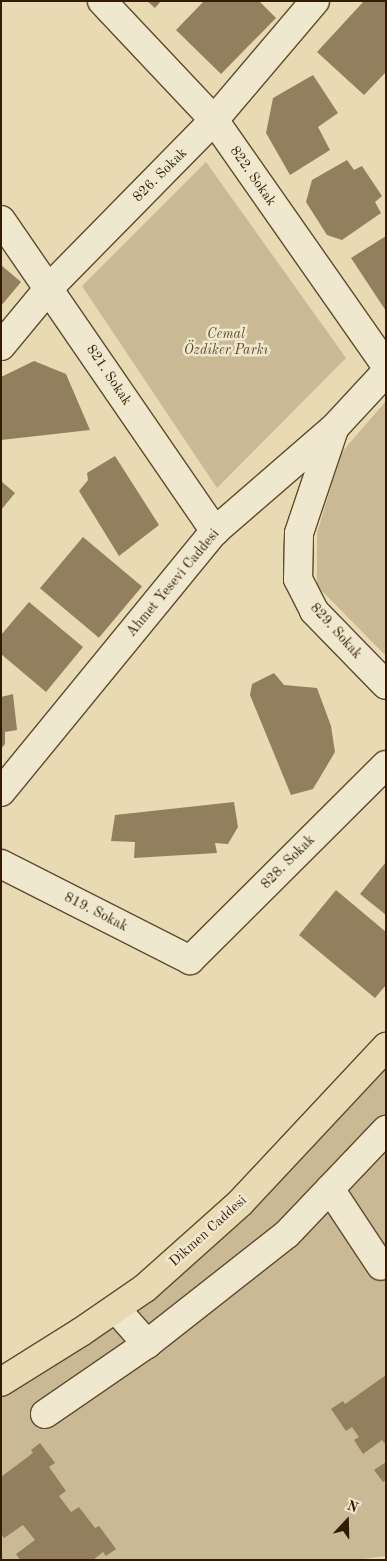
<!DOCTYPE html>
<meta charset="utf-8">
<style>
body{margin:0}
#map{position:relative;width:387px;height:1561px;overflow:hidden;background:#e8dbb3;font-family:"Old Standard TT",serif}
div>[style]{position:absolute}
.green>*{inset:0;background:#c9ba95}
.building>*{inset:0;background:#917f5e;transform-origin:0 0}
.roads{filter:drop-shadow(1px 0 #604b2e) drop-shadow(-1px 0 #604b2e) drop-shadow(0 1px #604b2e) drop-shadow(0 -1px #604b2e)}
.minor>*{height:28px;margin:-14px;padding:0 14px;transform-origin:14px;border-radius:14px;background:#f0e8ce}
.major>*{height:28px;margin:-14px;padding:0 14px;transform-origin:14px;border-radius:14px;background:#e8dbb3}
span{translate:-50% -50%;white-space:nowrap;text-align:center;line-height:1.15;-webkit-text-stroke:5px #f0e8ce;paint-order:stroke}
.street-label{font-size:14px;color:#331b02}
.park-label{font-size:14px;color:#604b2e;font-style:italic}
.frame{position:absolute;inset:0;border:2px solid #331b02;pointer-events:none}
.north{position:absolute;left:322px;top:1496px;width:50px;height:50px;-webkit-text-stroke:4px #f0e8ce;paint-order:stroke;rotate:21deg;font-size:14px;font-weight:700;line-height:20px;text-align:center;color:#331b02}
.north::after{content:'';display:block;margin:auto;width:18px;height:22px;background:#331b02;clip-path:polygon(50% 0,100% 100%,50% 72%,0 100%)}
</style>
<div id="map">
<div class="green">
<div style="clip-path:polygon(206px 162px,346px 358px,217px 488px,82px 286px)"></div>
<div style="clip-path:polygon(386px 401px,386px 656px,317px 586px,317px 533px,341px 453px)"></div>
<div style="clip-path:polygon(386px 1047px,386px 1556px,355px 1560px,1px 1560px,1px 1382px,116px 1309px)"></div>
</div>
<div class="building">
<div style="clip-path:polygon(147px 1px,161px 1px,155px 8px)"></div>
<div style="clip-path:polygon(204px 1px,259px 1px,276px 18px,221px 74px,176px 30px)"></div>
<div style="clip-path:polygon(364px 1px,386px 1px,386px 72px,364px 95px,317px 52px)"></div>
<div style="clip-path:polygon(313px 75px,338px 113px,318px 127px,330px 150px,290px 175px,266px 133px,273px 98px)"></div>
<div style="clip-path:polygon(347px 160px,354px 170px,362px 166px,382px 196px,375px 202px,381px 213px,342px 240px,327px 235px,306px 202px,312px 180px)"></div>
<div style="clip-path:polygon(386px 236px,386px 311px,351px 258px)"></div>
<div style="clip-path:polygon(1px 265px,21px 282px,1px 306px)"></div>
<div style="clip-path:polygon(34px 361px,66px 374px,90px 430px,1px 440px,1px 377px)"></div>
<div style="clip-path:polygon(115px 456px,159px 525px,119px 556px,79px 491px,88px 480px,87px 473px)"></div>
<div style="clip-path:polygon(1px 481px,15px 493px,1px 510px)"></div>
<div style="left:83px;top:537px;width:77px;height:67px;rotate:40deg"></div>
<div style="clip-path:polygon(29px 602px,83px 647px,46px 692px,1px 654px,1px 635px)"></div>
<div style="clip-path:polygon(274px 673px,284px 685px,317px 688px,331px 726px,335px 752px,313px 789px,291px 795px,250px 695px,252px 684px)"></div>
<div style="clip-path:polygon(13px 694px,17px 730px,5px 732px,5px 744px,1px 749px,1px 697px)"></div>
<div style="clip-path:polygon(234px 802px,238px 827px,228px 844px,215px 843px,217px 853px,134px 858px,135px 842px,111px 841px,115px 815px)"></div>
<div style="clip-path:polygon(386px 862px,386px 915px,360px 894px)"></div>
<div style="clip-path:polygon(336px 890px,386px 932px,386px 985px,375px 998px,299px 935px)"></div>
<div style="clip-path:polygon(386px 1375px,386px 1445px,382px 1440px,363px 1454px,354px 1440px,359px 1437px,352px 1427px,346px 1431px,331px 1409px,343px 1401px,345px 1404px)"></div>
<div style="clip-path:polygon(40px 1443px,55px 1463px,49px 1467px,66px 1491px,59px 1496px,71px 1512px,79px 1507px,95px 1528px,99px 1526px,116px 1549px,106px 1556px,103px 1552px,93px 1560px,20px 1560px,16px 1554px,35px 1540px,23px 1525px,4px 1538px,1px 1534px,1px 1477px,33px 1453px,31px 1450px)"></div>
<div style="clip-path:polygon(386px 1462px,386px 1480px,383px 1482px,374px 1470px)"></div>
</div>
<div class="roads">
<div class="minor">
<div style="left:102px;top:1px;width:163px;rotate:46.7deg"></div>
<div style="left:214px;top:120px;width:300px;rotate:55deg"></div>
<div style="left:1px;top:220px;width:378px;rotate:55.5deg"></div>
<div style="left:1px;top:346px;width:75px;rotate:-50.4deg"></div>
<div style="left:49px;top:288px;width:235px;rotate:-45.5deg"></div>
<div style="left:214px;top:120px;width:156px;rotate:-49.7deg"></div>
<div style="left:334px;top:429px;width:110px;rotate:108.6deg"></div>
<div style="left:299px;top:533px;width:46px;rotate:91.2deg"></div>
<div style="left:298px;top:579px;width:36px;rotate:63deg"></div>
<div style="left:314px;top:611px;width:103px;rotate:45.8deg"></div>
<div style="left:1px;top:792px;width:338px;rotate:-50.7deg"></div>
<div style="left:215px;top:531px;width:159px;rotate:-40.9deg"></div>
<div style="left:335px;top:427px;width:75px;rotate:-47.2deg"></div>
<div style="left:1px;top:864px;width:212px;rotate:26.9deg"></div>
<div style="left:190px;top:960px;width:276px;rotate:-44.9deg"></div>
<div style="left:330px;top:1189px;width:92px;rotate:56.5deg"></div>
<div style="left:116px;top:1309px;width:47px;rotate:48.5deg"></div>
<div style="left:45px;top:1414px;width:124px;rotate:-34.5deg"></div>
<div style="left:147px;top:1344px;width:178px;rotate:-38.2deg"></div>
<div style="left:287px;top:1234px;width:144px;rotate:-46.4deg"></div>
</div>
<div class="major">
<div style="left:1px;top:1382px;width:94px;rotate:-32deg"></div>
<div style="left:81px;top:1332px;width:78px;rotate:-34.5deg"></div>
<div style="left:145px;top:1288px;width:127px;rotate:-41.8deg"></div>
<div style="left:240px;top:1203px;width:214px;rotate:-46.9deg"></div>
</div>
</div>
<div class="street-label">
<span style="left:160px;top:175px;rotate:-45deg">826. Sokak</span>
<span style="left:253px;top:176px;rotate:55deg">822. Sokak</span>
<span style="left:109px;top:375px;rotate:56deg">821. Sokak</span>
<span style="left:173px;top:583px;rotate:-50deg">Ahmet Yesevi Caddesi</span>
<span style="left:336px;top:631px;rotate:48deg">829. Sokak</span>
<span style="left:288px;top:862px;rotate:-45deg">828. Sokak</span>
<span style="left:96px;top:912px;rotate:27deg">819. Sokak</span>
<span style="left:208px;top:1231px;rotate:-42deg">Dikmen Caddesi</span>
</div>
<div class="park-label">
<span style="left:226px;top:342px">Cemal<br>Özdiker Parkı</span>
</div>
<div class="frame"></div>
<div class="north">N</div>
</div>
